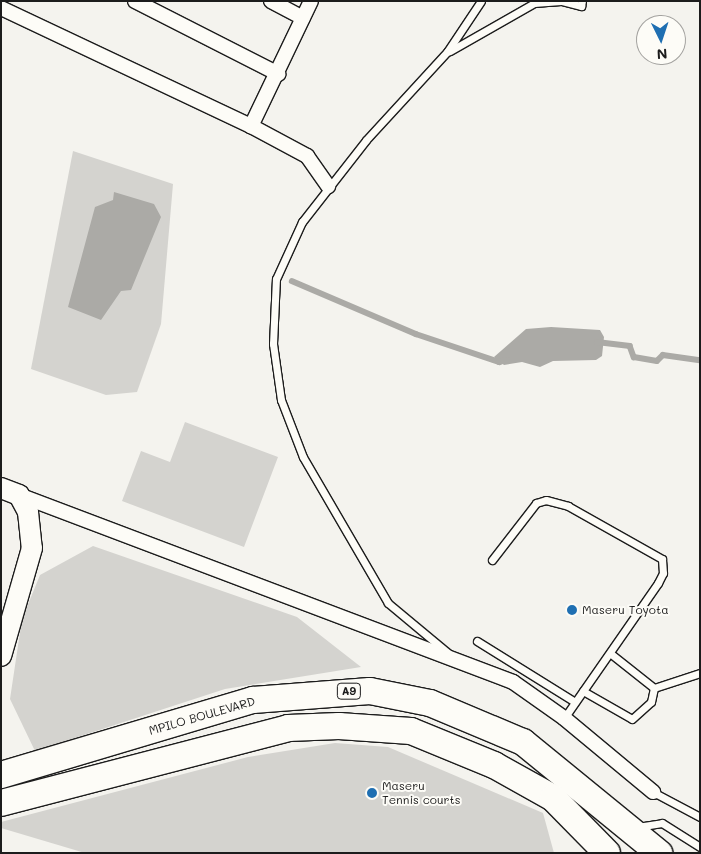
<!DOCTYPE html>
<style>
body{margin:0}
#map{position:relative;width:701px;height:854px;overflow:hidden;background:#f4f3ee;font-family:Mali,sans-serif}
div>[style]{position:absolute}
.green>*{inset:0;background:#d4d3cf}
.water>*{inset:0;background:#abaaa6}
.stream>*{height:5.5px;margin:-2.75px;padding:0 2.75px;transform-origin:2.75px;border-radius:2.75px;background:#abaaa6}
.roads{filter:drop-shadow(1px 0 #1c1c1c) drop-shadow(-1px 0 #1c1c1c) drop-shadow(0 1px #1c1c1c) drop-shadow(0 -1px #1c1c1c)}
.lane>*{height:7px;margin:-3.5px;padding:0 3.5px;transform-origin:3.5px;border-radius:3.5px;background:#fdfcf7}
.street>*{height:14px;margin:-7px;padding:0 7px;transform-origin:7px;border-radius:7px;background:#fdfcf7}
.secondary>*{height:20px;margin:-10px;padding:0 10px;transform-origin:10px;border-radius:10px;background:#fdfcf7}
.highway>*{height:26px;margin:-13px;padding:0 13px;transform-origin:13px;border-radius:13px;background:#fdfcf7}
.dots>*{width:14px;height:14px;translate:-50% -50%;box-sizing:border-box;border:2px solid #fdfcf7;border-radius:50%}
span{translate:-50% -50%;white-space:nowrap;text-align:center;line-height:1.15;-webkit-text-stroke:4px #fdfcf7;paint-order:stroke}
.shield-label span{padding:1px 4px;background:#fdfcf7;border:1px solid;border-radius:4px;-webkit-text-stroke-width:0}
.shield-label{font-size:11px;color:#1c1c1c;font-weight:700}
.poi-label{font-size:12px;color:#1c1c1c}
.left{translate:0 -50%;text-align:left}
.street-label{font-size:12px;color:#1c1c1c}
.frame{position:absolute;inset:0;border:2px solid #1c1c1c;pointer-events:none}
.north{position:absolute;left:636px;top:15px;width:50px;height:50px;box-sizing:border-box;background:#fdfcf7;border:1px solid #a3a29f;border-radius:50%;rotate:176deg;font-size:14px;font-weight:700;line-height:20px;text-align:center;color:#1c1c1c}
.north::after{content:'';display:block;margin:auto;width:18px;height:22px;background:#1f6fb2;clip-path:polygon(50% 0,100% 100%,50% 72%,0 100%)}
</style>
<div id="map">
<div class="green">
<div style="clip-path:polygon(73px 151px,173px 184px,161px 324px,137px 392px,106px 395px,31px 369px)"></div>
<div style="clip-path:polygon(185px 422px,278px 457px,244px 547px,122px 501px,141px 451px,170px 462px)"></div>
<div style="clip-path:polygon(93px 546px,297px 617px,361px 667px,225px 689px,35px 751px,10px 699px,22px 619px,40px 575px)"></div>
<div style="clip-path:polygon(335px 743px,388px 747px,543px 813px,554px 853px,85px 853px,1px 828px,1px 822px,248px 757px)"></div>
</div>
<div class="water">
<div style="clip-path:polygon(114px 192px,154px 204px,161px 217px,131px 290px,121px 291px,101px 320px,68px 307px,95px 207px,113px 200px)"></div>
<div style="clip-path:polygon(551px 327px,600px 330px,604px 337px,602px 356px,596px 360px,553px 361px,540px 367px,522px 362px,504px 365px,494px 357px,526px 329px)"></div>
</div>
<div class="stream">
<div style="left:292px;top:281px;width:135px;rotate:23.1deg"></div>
<div style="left:416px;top:334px;width:88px;rotate:18.6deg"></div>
<div style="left:499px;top:362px;width:8px;rotate:-14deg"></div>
<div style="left:597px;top:342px;width:33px;rotate:7deg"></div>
<div style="left:630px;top:346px;width:12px;rotate:70deg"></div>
<div style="left:634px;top:357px;width:23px;rotate:10deg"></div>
<div style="left:657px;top:361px;width:8px;rotate:-45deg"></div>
<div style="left:663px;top:355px;width:37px;rotate:8deg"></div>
</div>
<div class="roads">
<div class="lane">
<div style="left:562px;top:1px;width:20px;rotate:15deg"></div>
<div style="left:581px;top:6px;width:5px;rotate:-79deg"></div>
<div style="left:450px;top:51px;width:97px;rotate:-29.7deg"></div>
<div style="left:534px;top:3px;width:27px;rotate:-4deg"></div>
<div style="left:492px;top:560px;width:72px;rotate:-52.3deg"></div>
<div style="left:536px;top:503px;width:10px;rotate:-17deg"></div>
<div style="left:546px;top:500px;width:23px;rotate:15deg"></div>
<div style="left:568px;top:506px;width:108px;rotate:29.4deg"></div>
<div style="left:662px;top:559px;width:14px;rotate:86deg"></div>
<div style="left:663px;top:573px;width:11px;rotate:117deg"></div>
<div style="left:658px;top:583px;width:165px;rotate:124.8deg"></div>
<div style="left:477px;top:641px;width:115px;rotate:31.9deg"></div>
<div style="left:448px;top:653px;width:78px;rotate:-140.2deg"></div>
<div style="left:388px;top:603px;width:169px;rotate:-120.2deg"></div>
<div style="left:303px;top:457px;width:61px;rotate:-111.1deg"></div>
<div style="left:281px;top:400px;width:57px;rotate:-98.1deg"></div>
<div style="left:273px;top:344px;width:65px;rotate:-87.4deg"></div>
<div style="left:276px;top:279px;width:63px;rotate:-65.5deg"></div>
<div style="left:302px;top:222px;width:104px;rotate:-52deg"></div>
<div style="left:366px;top:140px;width:120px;rotate:-47.4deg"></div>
<div style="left:447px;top:52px;width:61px;rotate:-56.3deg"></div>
<div style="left:654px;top:688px;width:48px;rotate:-18.1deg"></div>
<div style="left:583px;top:691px;width:56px;rotate:29.7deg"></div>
<div style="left:632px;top:719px;width:25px;rotate:-42deg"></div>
<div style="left:651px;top:702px;width:14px;rotate:-78deg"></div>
<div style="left:654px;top:688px;width:56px;rotate:-141.5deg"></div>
<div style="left:653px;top:792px;width:53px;rotate:28deg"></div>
<div style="left:637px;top:827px;width:25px;rotate:-9deg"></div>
<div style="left:662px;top:823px;width:45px;rotate:32.3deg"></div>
</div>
<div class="street">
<div style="left:135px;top:1px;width:161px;rotate:27deg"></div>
<div style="left:271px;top:1px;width:36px;rotate:28deg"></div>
<div style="left:311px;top:1px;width:139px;rotate:115.6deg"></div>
<div style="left:251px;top:126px;width:64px;rotate:28.2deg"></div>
<div style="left:307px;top:156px;width:37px;rotate:55deg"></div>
<div style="left:1px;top:8px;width:276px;rotate:25.3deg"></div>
<div style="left:19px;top:495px;width:528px;rotate:20.73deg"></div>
<div style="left:513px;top:682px;width:62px;rotate:35.2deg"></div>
<div style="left:564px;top:718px;width:116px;rotate:39.7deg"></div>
</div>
<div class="secondary">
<div style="left:1px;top:488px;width:19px;rotate:21deg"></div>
<div style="left:19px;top:495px;width:19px;rotate:62deg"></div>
<div style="left:28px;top:512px;width:36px;rotate:84deg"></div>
<div style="left:32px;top:548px;width:112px;rotate:106deg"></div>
</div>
<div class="highway">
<div style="left:1px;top:775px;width:263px;rotate:-16.6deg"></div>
<div style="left:253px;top:700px;width:117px;rotate:-4.4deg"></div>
<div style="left:370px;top:691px;width:61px;rotate:11.3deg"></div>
<div style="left:430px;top:703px;width:101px;rotate:22.8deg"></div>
<div style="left:523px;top:742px;width:176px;rotate:39.2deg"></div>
<div style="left:1px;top:803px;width:297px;rotate:-14.6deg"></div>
<div style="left:288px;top:728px;width:51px;rotate:-2.2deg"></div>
<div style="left:339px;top:726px;width:72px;rotate:4deg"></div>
<div style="left:411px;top:731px;width:90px;rotate:22.3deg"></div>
<div style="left:494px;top:765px;width:68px;rotate:29.2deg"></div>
<div style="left:553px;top:798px;width:77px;rotate:45.5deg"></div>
</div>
</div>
<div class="dots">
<div style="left:572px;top:610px;background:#1f6fb2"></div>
<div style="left:372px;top:793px;background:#1f6fb2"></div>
</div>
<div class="shield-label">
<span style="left:349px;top:691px">A9</span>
</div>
<div class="poi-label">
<span class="left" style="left:582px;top:610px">Maseru Toyota</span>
<span class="left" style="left:382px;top:793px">Maseru<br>Tennis courts</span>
</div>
<div class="street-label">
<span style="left:202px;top:716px;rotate:-16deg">MPILO BOULEVARD</span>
</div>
<div class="frame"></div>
<div class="north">N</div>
</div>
